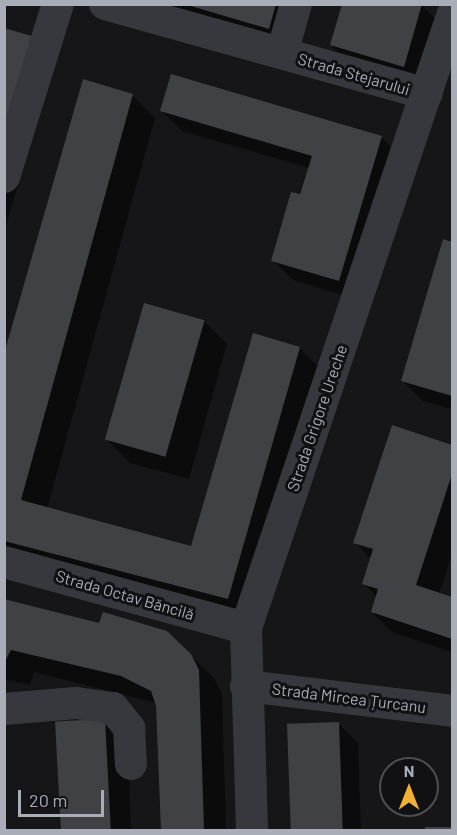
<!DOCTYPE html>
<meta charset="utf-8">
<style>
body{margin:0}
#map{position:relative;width:457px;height:835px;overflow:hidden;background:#161618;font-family:Barlow,sans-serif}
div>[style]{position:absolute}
.shadow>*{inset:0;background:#0007}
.building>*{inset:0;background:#404145;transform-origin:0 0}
.street>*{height:32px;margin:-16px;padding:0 16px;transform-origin:16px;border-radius:16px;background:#37383d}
span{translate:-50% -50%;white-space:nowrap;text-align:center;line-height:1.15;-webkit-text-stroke:6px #111113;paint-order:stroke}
.street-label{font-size:16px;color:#a8adb8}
.frame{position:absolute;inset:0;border:6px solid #a8adb8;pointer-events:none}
.north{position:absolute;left:379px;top:757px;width:60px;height:60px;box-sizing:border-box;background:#111113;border:2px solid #4d4f55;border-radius:50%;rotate:0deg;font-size:16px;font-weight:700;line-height:24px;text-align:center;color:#a8adb8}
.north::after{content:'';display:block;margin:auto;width:21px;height:27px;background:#f2b134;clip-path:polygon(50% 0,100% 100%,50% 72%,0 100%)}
.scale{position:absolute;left:18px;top:790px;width:86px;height:27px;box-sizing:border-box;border:3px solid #a8adb8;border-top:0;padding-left:8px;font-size:18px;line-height:21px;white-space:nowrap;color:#a8adb8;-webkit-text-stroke:4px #111113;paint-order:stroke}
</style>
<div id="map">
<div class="shadow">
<div style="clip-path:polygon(134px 4px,305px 4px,292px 51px)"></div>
<div style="clip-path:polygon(422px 5px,444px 28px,426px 89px,354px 68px,331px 45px)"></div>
<div style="clip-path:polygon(4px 30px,54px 61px,4px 233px)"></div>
<div style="clip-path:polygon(132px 95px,155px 118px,47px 509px,192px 547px,254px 335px,300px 348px,322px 371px,251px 621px,4px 557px,4px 360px)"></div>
<div style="clip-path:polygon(162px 111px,381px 137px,401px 157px,359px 300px,293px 280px,273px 260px,309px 168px,182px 131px)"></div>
<div style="clip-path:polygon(444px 241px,452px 244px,452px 409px,423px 401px,403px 381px)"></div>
<div style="clip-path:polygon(204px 321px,227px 344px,189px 479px,130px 463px,107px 440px)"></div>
<div style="clip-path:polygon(393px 427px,452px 446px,452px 554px,439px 594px,452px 598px,452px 652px,392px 632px,372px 612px,377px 597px,363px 583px,371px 559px,355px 542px)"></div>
<div style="clip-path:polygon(4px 601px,190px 655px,214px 678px,222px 694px,226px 830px,163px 830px,156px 703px,34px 672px,30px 685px,4px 679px)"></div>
<div style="clip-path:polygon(105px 720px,128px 743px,131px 830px,60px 830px,57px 722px)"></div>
<div style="clip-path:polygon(338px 723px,358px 743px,361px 830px,292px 830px,288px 725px)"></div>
</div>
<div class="building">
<div style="clip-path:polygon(184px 4px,276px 4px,269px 29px)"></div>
<div style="clip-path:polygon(342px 4px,422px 4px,404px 67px,330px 45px)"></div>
<div style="clip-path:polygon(4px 28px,32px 36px,4px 130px)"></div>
<div style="clip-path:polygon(171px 74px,382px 136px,339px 281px,271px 261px,291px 192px,300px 194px,312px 156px,160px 111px)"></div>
<div style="clip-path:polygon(83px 79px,133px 94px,21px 500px,191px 546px,253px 333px,300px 347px,228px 599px,4px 541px,4px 354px)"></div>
<div style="clip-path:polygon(443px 239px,452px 242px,452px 396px,401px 381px)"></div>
<div style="left:144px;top:303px;width:63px;height:142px;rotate:16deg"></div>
<div style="clip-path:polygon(392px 425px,452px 445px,452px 474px,416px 585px,452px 597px,452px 639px,371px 612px,378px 589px,362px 584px,373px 549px,353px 543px)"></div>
<div style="clip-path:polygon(4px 599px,99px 623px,103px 612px,167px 631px,191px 654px,199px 670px,204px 830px,161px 830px,156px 706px,151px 691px,121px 676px,11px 650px,4px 663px)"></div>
<div style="left:105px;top:719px;width:111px;height:50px;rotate:87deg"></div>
<div style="left:339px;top:722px;width:108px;height:52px;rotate:88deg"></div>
<div style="left:425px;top:827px;width:27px;height:3px"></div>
</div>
<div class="street">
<div style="left:105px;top:4px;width:334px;rotate:15.6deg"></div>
<div style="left:282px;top:53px;width:51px;rotate:-74.1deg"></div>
<div style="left:4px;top:177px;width:181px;rotate:-72.7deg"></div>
<div style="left:4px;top:562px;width:251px;rotate:15.3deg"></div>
<div style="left:246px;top:686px;width:208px;rotate:6.9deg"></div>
<div style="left:4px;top:709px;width:72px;rotate:-4.8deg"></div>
<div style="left:76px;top:703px;width:37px;rotate:8deg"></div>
<div style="left:113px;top:708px;width:26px;rotate:51deg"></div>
<div style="left:129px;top:728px;width:36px;rotate:87deg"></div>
<div style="left:252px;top:830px;width:202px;rotate:-91.7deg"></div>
<div style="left:246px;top:628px;width:646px;rotate:-71.4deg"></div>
</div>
<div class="street-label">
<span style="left:354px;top:74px;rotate:16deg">Strada Stejarului</span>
<span style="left:317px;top:418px;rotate:-71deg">Strada Grigore Ureche</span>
<span style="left:125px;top:595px;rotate:16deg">Strada Octav Băncilă</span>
<span style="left:349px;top:698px;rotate:7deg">Strada Mircea Țurcanu</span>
</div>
<div class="frame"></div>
<div class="north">N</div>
<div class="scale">20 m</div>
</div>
